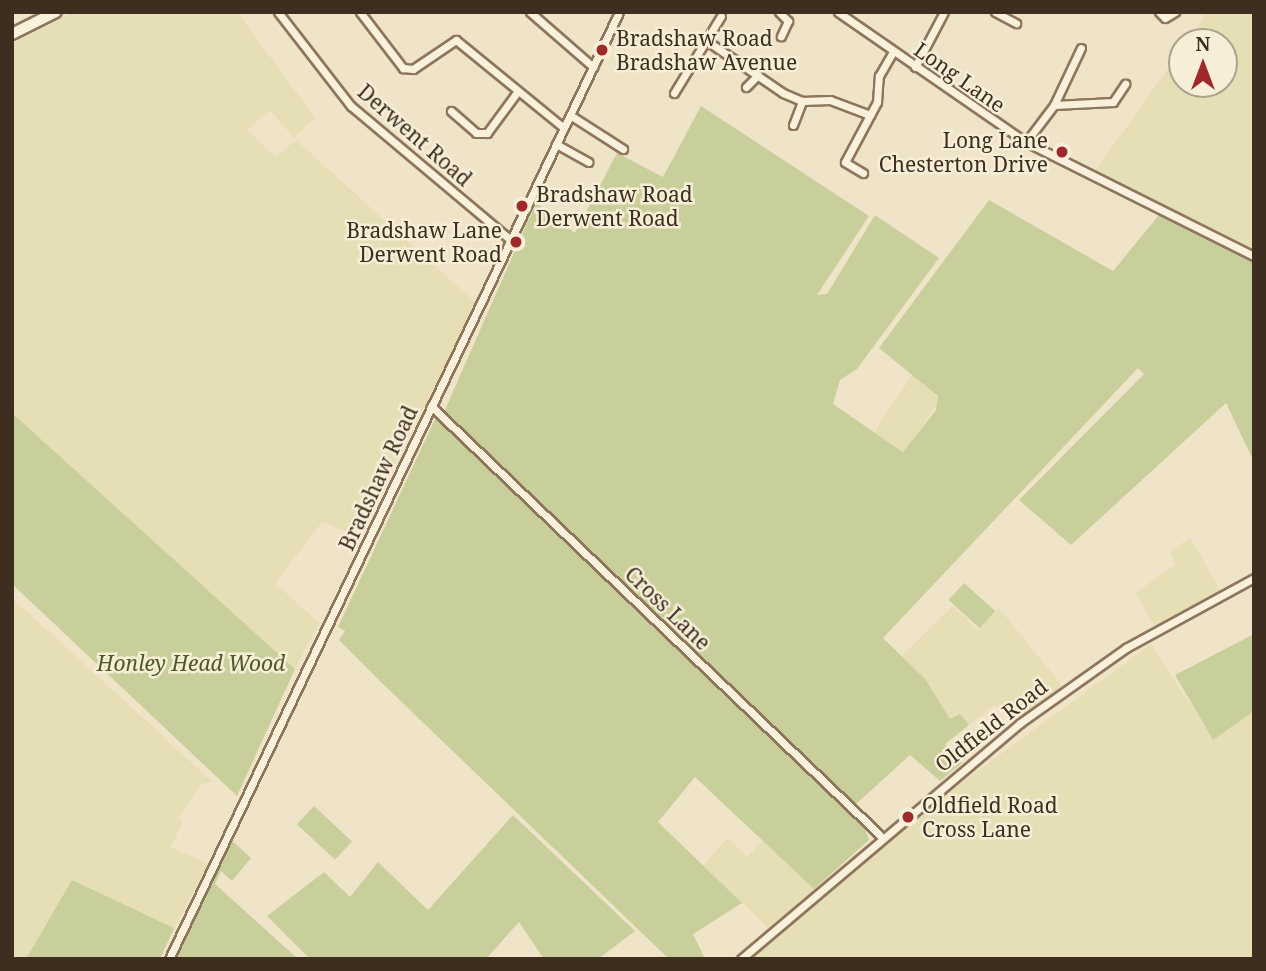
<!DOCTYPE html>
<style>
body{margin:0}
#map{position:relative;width:1266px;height:971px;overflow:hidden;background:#f0e4c8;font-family:"Noto Serif",serif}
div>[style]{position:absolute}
.farmland>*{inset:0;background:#e6deb5}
.green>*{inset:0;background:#c9cf9b;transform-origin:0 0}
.roads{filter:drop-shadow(2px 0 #8d765c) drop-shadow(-2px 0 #8d765c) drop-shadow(0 2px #8d765c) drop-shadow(0 -2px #8d765c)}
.minor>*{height:7px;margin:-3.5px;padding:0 3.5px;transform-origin:3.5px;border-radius:3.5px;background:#faf1dc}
.tertiary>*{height:10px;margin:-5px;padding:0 5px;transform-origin:5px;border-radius:5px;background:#faf1dc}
.dots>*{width:19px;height:19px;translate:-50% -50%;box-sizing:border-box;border:4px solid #f7eed8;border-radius:50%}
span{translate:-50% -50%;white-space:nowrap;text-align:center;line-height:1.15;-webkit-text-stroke:5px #f7eed8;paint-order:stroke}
.poi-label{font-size:21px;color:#3d2e20}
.left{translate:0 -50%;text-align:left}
.right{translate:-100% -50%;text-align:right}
.street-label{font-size:21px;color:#3d2e20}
.park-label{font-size:21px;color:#4d5a26;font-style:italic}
.frame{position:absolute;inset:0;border:14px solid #3d2e20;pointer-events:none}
.north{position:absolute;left:1168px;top:28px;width:70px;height:70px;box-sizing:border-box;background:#f7eed8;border:2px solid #ada18e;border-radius:50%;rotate:0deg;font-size:19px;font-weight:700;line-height:28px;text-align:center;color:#3d2e20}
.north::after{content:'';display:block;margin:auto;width:24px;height:32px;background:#9e2a2b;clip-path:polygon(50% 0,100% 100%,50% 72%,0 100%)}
</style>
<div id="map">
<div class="farmland">
<div style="clip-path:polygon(73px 12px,237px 12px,315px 118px,294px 138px,270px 110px,247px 130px,275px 157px,296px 140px,477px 304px,357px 536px,322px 522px,275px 583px,319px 623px,295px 669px,12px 413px,12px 44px)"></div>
<div style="clip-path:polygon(1208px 12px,1254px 12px,1254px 249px,1095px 171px,1182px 49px,1182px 84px,1224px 84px,1224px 42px,1187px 42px)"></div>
<div style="clip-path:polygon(913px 374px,934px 389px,938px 403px,904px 452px,874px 432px)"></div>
<div style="clip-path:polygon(1190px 537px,1220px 590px,1156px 628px,1135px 593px,1175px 565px,1170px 552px)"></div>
<div style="clip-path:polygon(12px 598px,213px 782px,201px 784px,179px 818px,183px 821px,171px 847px,208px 864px,174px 928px,72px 880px,26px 959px,12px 959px)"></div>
<div style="clip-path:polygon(953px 606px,978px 630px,999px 608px,1063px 687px,1023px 715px,993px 706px,969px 725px,960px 714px,950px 719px,902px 656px)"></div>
<div style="clip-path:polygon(1151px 644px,1213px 739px,1254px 711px,1254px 959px,749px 959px,935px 802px)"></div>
<div style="clip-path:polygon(728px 838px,747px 857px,764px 840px,815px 890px,768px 928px,703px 865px)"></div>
</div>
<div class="green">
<div style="clip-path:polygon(701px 106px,869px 216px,817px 295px,827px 294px,875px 215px,939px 258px,857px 369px,840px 380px,833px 404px,903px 452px,936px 410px,938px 396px,879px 348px,989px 200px,1113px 271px,1159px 215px,1254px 262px,1254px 462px,1226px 403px,1071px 545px,1019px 500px,1144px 374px,1138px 368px,883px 638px,925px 679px,950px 719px,960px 714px,969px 725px,945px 744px,962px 763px,940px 781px,910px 755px,855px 805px,444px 412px,536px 203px,575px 233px,617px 153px,663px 177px)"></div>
<div style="clip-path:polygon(12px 413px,295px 669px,237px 796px,12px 584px)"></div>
<div style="clip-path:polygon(436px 417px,863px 823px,869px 840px,814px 889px,695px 777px,658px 822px,742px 903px,693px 934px,705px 959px,669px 959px,383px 684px,339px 640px,345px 631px,338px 627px)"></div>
<div style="left:964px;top:583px;width:42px;height:23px;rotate:42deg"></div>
<div style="clip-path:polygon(1254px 634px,1254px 711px,1213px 740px,1175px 675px)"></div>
<div style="left:314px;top:806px;width:52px;height:25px;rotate:43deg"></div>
<div style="clip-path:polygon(513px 815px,635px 931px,598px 959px,544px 959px,519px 922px,486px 959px,310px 959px,267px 916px,324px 872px,350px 897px,378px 862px,428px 910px)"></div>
<div style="clip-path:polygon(229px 838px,251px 858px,232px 881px,221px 871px,215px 884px,298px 959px,172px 959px)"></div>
<div style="clip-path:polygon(72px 880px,174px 928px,160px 959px,26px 959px)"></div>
</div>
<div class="roads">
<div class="minor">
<div style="left:278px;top:12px;width:119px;rotate:52.2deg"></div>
<div style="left:351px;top:106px;width:210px;rotate:40deg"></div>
<div style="left:360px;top:12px;width:71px;rotate:52.5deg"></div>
<div style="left:403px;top:68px;width:10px;rotate:6deg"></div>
<div style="left:413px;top:69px;width:52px;rotate:-34deg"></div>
<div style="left:456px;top:40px;width:139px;rotate:39.2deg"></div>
<div style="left:530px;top:12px;width:84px;rotate:41.1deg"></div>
<div style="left:779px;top:12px;width:13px;rotate:45deg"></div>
<div style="left:788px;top:21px;width:17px;rotate:115deg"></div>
<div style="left:838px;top:12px;width:229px;rotate:34.7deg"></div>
<div style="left:1026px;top:142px;width:255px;rotate:26.6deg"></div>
<div style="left:995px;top:12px;width:24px;rotate:28deg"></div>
<div style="left:1159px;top:12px;width:8px;rotate:45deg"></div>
<div style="left:1165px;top:18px;width:12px;rotate:-31deg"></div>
<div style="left:707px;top:41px;width:92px;rotate:34.4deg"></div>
<div style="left:783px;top:93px;width:21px;rotate:23deg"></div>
<div style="left:802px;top:101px;width:28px;rotate:-2deg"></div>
<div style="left:830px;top:100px;width:43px;rotate:20.6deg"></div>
<div style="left:915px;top:67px;width:62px;rotate:-62.2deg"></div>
<div style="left:746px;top:87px;width:17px;rotate:-45deg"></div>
<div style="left:674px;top:93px;width:90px;rotate:-58.6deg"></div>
<div style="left:1054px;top:105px;width:63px;rotate:-64.7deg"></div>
<div style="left:451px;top:111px;width:33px;rotate:41deg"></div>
<div style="left:476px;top:133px;width:11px"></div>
<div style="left:487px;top:133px;width:52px;rotate:-53.6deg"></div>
<div style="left:570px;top:115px;width:63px;rotate:32.7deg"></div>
<div style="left:793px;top:125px;width:26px;rotate:-69deg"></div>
<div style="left:1026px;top:142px;width:46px;rotate:-52.9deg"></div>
<div style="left:1054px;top:105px;width:59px;rotate:-2.9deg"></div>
<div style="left:1113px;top:102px;width:22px;rotate:-56deg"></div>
<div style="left:556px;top:144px;width:37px;rotate:29deg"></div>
<div style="left:863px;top:173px;width:21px;rotate:-149deg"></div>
<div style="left:845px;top:162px;width:68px;rotate:-61.9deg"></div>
<div style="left:877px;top:102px;width:26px;rotate:-86deg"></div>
<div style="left:879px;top:76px;width:28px;rotate:-60deg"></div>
<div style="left:431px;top:406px;width:621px;rotate:43.7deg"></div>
<div style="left:169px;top:959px;width:1048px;rotate:-64.58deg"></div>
<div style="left:741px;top:959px;width:365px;rotate:-40.2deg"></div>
<div style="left:1020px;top:723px;width:130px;rotate:-35.3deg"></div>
<div style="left:1126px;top:648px;width:146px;rotate:-28.7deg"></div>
</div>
<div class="tertiary">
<div style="left:12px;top:34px;width:49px;rotate:-26.6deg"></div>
</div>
</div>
<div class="dots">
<div style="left:602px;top:50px;background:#9e2a2b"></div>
<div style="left:1062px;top:152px;background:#9e2a2b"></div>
<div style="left:522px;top:206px;background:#9e2a2b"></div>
<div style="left:516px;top:242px;background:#9e2a2b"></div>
<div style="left:908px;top:817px;background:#9e2a2b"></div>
</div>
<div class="poi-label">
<span class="left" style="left:616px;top:50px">Bradshaw Road<br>Bradshaw Avenue</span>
<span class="right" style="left:1048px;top:152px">Long Lane<br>Chesterton Drive</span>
<span class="left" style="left:536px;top:206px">Bradshaw Road<br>Derwent Road</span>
<span class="right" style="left:502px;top:242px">Bradshaw Lane<br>Derwent Road</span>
<span class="left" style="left:922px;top:817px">Oldfield Road<br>Cross Lane</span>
</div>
<div class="street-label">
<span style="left:960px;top:77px;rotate:35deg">Long Lane</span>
<span style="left:415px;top:135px;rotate:41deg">Derwent Road</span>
<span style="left:378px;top:478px;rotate:-65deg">Bradshaw Road</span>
<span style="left:668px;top:608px;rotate:44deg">Cross Lane</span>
<span style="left:991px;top:725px;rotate:-38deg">Oldfield Road</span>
</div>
<div class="park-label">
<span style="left:191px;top:663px">Honley Head Wood</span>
</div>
<div class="frame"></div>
<div class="north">N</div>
</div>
